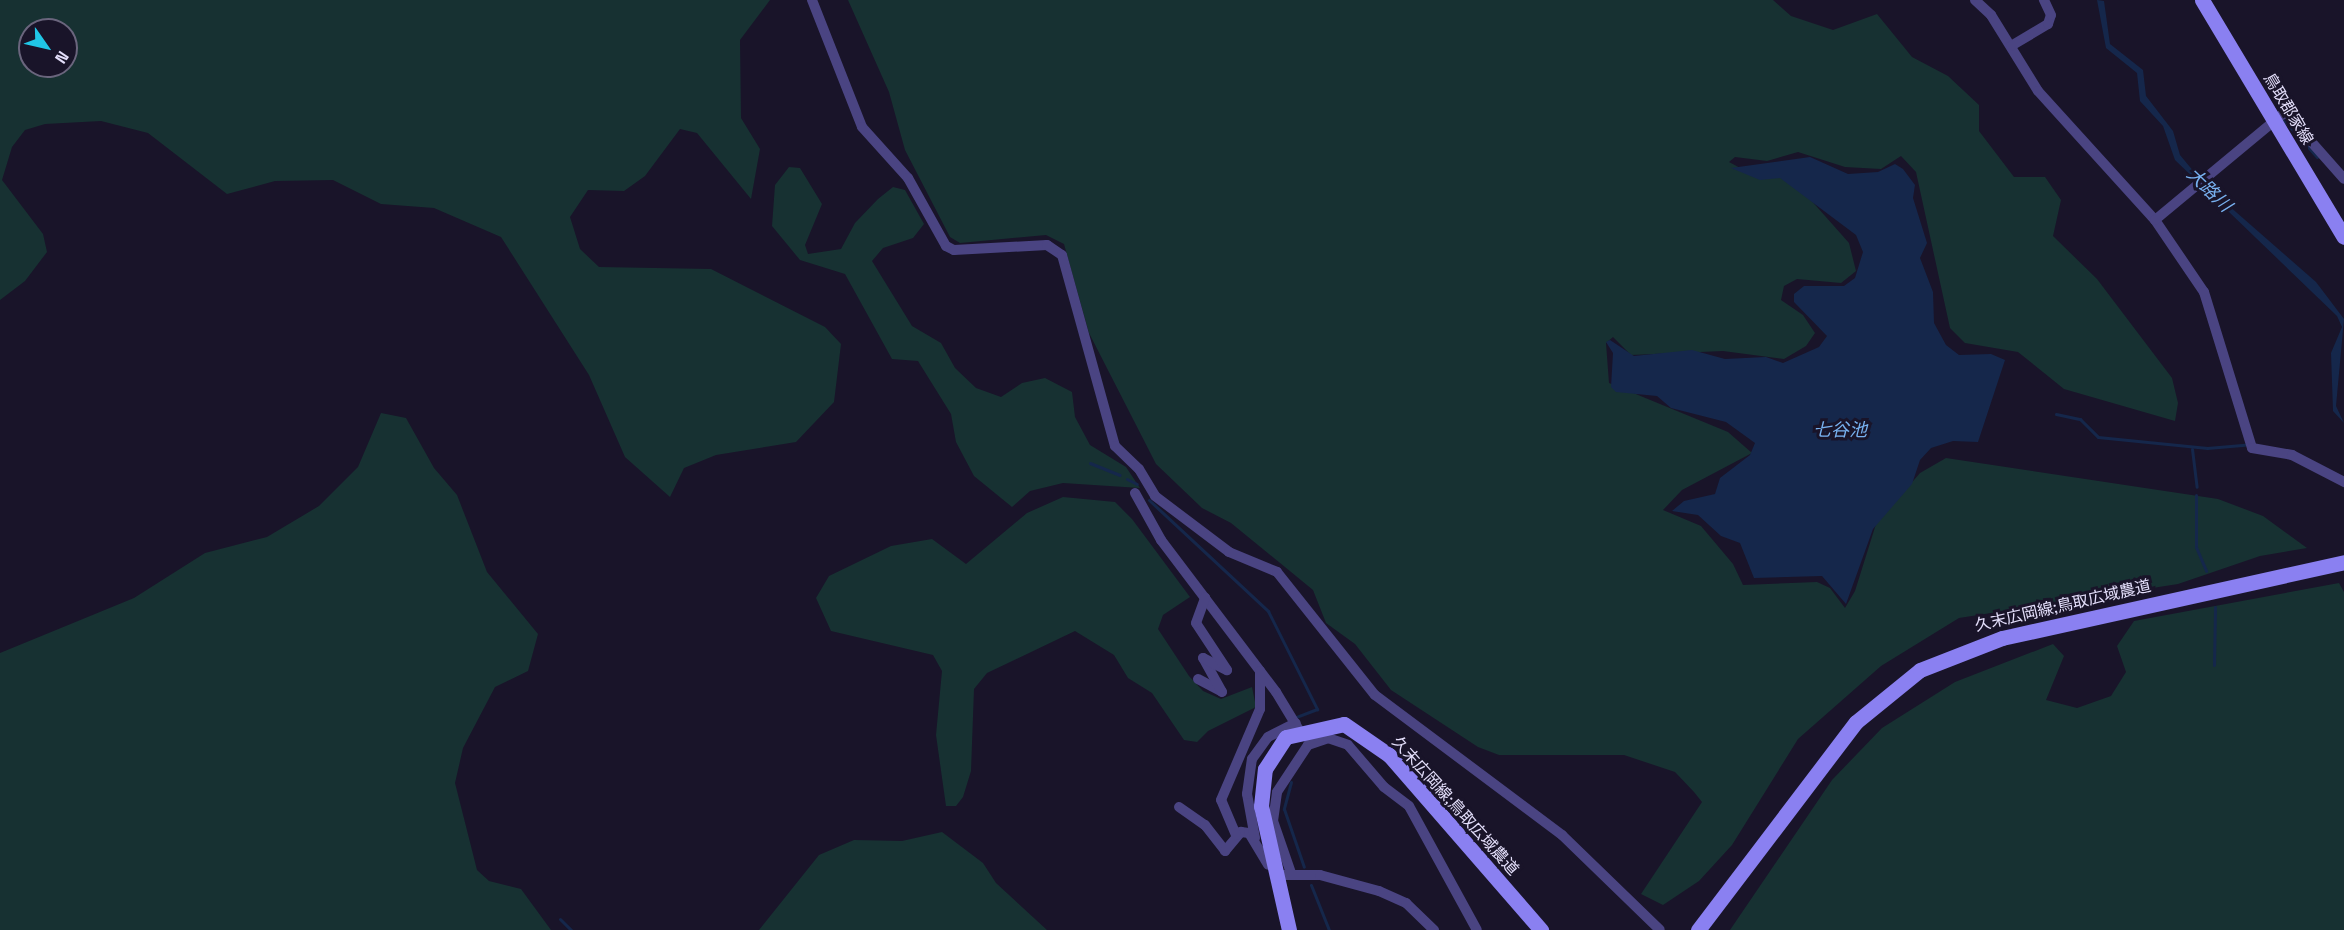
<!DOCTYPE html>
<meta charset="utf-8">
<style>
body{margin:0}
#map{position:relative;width:2344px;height:930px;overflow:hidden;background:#191429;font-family:"Space Grotesk","Noto Sans JP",sans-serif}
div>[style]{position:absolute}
.green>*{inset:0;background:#173132}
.water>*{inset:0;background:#15274b}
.stream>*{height:3px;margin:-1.5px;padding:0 1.5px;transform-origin:1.5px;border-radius:1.5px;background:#15274b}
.street>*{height:10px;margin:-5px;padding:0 5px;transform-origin:5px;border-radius:5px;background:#4a4482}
.secondary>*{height:15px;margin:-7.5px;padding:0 7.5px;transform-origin:7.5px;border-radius:7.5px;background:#8a80f1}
span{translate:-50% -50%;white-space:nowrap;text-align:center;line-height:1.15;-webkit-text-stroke:6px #191429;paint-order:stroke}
.street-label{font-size:16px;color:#e4dffb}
.water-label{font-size:18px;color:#78b1f0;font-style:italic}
.north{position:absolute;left:18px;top:18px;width:60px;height:60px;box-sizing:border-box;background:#191429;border:2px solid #6a657d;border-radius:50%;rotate:124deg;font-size:16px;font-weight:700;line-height:24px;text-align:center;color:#e4dffb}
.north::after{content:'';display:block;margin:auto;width:21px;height:27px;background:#20c6e6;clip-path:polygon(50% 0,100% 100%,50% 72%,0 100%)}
</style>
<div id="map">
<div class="green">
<div style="clip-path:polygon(evenodd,0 0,770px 0,740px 40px,741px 118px,760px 149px,751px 199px,697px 133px,680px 129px,645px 176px,624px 191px,588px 190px,570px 217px,580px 249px,599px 267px,711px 269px,825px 327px,841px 344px,834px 402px,796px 442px,716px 455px,684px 468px,670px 497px,625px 457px,589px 375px,501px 237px,434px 208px,381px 204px,333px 180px,275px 181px,227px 194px,148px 133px,101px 121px,45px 124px,25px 130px,12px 147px,2px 180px,43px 234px,47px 252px,25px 281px,0 300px,0 0,30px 30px,66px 30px,66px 66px,30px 66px,30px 30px)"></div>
<div style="clip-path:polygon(848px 0,1773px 0,1791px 16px,1833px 30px,1877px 14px,1912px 57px,1948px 76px,1979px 105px,1979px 131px,2014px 177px,2045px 177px,2061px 200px,2053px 236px,2097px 279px,2172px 378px,2178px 403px,2175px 421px,2064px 389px,2018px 352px,1965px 343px,1950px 328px,1916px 172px,1901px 156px,1881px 169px,1845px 167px,1798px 152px,1767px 161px,1735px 157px,1729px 162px,1744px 170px,1767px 169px,1794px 181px,1849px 243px,1856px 271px,1841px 283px,1797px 279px,1784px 286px,1781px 300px,1803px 315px,1815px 333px,1806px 346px,1784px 359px,1723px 351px,1631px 355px,1613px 337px,1606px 343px,1609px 383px,1728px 432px,1752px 453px,1682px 490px,1663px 510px,1701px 526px,1733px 564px,1743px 585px,1817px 582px,1830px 588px,1845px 608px,1855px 591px,1876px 524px,1920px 473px,1946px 458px,2218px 499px,2263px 516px,2307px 548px,2260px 556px,2178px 584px,1959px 618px,1881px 666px,1798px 739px,1732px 845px,1699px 881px,1663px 905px,1641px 894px,1702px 802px,1694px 792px,1675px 772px,1624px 755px,1499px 755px,1478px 747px,1391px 690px,1355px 644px,1326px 623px,1313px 590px,1231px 523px,1202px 508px,1156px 464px,1089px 333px,1064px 244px,1046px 235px,960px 243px,950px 237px,905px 150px,889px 92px)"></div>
<div style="clip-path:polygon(789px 167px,800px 168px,822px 204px,805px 245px,808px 254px,841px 249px,855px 223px,878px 199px,893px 187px,905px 190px,924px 224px,913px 238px,883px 248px,872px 261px,912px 326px,941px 343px,955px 368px,976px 388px,1001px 397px,1022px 383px,1045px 378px,1072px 392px,1075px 417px,1090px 445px,1126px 467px,1140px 488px,1063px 483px,1030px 491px,1012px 507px,974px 476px,956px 442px,951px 414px,918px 361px,892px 359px,845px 274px,800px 260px,772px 226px,775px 185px)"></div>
<div style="clip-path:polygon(381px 413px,406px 418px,434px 468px,457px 495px,487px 572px,538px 634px,528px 671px,495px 687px,463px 748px,455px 783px,477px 870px,489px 881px,521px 889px,551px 930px,0 930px,0 653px,134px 598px,205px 553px,267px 537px,319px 506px,358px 467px)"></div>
<div style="clip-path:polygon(1063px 497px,1115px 502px,1132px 519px,1190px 597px,1163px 615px,1158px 629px,1189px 676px,1203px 691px,1221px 699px,1252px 687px,1256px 707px,1208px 731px,1197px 742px,1184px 740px,1152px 693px,1128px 678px,1114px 655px,1075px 631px,987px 673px,974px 689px,971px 771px,963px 797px,956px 806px,946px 806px,936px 735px,942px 671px,933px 655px,831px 631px,816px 598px,829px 576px,891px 546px,932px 539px,966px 564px,1027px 513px)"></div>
<div style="clip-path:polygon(2339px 583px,2344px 592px,2344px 930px,1730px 930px,1832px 780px,1882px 728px,1955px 682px,2053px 644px,2064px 656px,2046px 700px,2077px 708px,2111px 696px,2126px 672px,2117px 646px,2134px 621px)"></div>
<div style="clip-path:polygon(942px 832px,983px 863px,996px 883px,1047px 930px,759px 930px,819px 855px,854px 840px,902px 841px)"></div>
</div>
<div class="water">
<div style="clip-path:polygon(2097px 0,2104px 1px,2110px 44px,2143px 70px,2146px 96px,2173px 131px,2180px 155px,2204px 184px,2316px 282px,2344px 319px,2336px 406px,2344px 423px,2333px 411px,2331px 353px,2342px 327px,2337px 316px,2175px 160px,2163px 126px,2140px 101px,2137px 73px,2106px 48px)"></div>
<div style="clip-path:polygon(1810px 157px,1848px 174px,1878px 172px,1895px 164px,1903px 169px,1915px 185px,1913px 198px,1927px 243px,1920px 258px,1933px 292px,1934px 323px,1946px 345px,1959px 355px,1991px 354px,2005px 360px,1978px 442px,1953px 441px,1931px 448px,1920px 460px,1912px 484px,1873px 529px,1846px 604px,1822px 576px,1754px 578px,1740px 543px,1721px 536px,1698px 515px,1672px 511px,1684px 501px,1715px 494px,1720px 478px,1750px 455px,1755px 443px,1726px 422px,1671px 408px,1657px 396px,1616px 392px,1611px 387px,1613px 353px,1606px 342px,1610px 340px,1634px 356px,1692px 350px,1725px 359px,1766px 357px,1783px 363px,1819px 347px,1827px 336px,1794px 302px,1794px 294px,1804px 286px,1844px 286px,1855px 278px,1863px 252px,1856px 235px,1780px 178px,1760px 180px,1731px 168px)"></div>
</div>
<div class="stream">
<div style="left:2283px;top:119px;width:51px;rotate:48.2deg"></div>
<div style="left:2056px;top:414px;width:25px;rotate:12deg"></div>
<div style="left:2080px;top:419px;width:25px;rotate:45deg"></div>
<div style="left:2098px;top:437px;width:110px;rotate:5.8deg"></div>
<div style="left:2207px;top:448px;width:38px;rotate:-5deg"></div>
<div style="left:2192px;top:449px;width:38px;rotate:83deg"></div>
<div style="left:1090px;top:463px;width:32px;rotate:22deg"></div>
<div style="left:1127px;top:479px;width:11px;rotate:27deg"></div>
<div style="left:2196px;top:495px;width:52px;rotate:90deg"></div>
<div style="left:2196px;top:547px;width:26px;rotate:67deg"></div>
<div style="left:1149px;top:500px;width:163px;rotate:43deg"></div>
<div style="left:1268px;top:611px;width:110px;rotate:63.4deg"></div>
<div style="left:1317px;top:709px;width:22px;rotate:159deg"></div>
<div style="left:2214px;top:665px;width:58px;rotate:-89deg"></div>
<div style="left:1291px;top:782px;width:28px;rotate:105deg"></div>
<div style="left:1284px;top:809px;width:61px;rotate:71deg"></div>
<div style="left:1311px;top:885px;width:48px;rotate:68.2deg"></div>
<div style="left:560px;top:919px;width:16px;rotate:45deg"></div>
</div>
<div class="street">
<div style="left:812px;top:0;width:136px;rotate:68.5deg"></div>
<div style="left:862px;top:127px;width:69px;rotate:48deg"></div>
<div style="left:908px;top:178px;width:78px;rotate:60.8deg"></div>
<div style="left:946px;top:246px;width:9px;rotate:27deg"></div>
<div style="left:954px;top:250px;width:93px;rotate:-3.1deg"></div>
<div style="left:1047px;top:245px;width:18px;rotate:34deg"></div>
<div style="left:1062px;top:255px;width:198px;rotate:74.5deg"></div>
<div style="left:1115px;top:446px;width:33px;rotate:44deg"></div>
<div style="left:1139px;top:469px;width:31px;rotate:59deg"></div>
<div style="left:1155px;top:496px;width:93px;rotate:37.1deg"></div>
<div style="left:1229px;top:552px;width:52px;rotate:22.6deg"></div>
<div style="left:1277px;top:572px;width:157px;rotate:51.5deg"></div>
<div style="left:1375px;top:695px;width:234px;rotate:36.8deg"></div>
<div style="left:1562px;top:835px;width:136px;rotate:44.1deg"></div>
<div style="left:1975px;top:0;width:22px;rotate:43deg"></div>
<div style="left:1991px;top:15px;width:89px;rotate:58.3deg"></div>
<div style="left:2038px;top:91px;width:174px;rotate:47.8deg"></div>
<div style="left:2155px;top:220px;width:87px;rotate:55.8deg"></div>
<div style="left:2204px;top:292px;width:163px;rotate:72.9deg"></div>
<div style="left:2252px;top:448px;width:41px;rotate:9.9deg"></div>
<div style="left:2292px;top:455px;width:59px;rotate:27.4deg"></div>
<div style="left:2011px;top:46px;width:43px;rotate:-30.7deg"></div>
<div style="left:2048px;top:24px;width:9px;rotate:-72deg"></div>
<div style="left:2051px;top:15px;width:17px;rotate:-115deg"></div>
<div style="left:2155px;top:220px;width:169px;rotate:-39.7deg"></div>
<div style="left:2285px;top:112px;width:89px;rotate:48.6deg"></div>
<div style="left:1135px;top:493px;width:54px;rotate:61deg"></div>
<div style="left:1161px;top:540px;width:191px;rotate:52.9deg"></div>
<div style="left:1276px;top:692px;width:44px;rotate:58.8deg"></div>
<div style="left:1198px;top:679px;width:27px;rotate:28deg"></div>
<div style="left:1222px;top:692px;width:39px;rotate:-119deg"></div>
<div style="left:1203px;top:658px;width:27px;rotate:27deg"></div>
<div style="left:1227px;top:670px;width:56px;rotate:-123.4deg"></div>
<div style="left:1196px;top:623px;width:27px;rotate:-70deg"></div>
<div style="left:1179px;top:807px;width:32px;rotate:35deg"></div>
<div style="left:1205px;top:825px;width:33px;rotate:52deg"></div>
<div style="left:1225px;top:851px;width:25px;rotate:-50deg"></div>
<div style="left:1241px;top:832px;width:8px;rotate:7deg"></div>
<div style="left:1249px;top:833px;width:37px;rotate:59deg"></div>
<div style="left:1273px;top:821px;width:55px;rotate:70.9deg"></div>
<div style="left:1266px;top:832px;width:13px;rotate:-58deg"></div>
<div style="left:1273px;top:821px;width:29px;rotate:-82deg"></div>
<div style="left:1277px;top:792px;width:56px;rotate:-56.6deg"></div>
<div style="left:1308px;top:745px;width:21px;rotate:-19deg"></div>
<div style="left:1328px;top:738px;width:21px;rotate:19deg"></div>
<div style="left:1348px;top:745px;width:55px;rotate:49.4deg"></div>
<div style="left:1384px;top:787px;width:31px;rotate:37deg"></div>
<div style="left:1409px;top:806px;width:141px;rotate:61.3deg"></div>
<div style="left:1236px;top:835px;width:38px;rotate:-113deg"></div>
<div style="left:1221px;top:800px;width:99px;rotate:-66.8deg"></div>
<div style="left:1260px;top:709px;width:38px;rotate:-90deg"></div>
<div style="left:1255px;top:838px;width:45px;rotate:-100.3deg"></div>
<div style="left:1247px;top:794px;width:35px;rotate:-82deg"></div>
<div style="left:1252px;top:759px;width:27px;rotate:-54deg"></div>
<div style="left:1268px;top:737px;width:31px;rotate:-27deg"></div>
<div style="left:1280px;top:875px;width:40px"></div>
<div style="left:1320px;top:875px;width:61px;rotate:15.2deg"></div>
<div style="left:1379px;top:891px;width:30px;rotate:24deg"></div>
<div style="left:1406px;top:903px;width:39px;rotate:44deg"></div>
</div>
<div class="secondary">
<div style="left:2202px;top:0;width:276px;rotate:59.1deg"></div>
<div style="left:1289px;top:930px;width:127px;rotate:-102.7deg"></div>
<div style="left:1261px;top:806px;width:37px;rotate:-84deg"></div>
<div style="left:1265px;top:769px;width:38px;rotate:-57deg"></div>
<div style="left:1286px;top:737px;width:59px;rotate:-12.6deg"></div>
<div style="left:1344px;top:724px;width:55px;rotate:34.6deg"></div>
<div style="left:1389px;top:755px;width:232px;rotate:49deg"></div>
<div style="left:1698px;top:930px;width:261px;rotate:-52.8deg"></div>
<div style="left:1856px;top:722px;width:82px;rotate:-39.1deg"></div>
<div style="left:1920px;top:670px;width:88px;rotate:-21.3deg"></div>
<div style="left:2002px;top:638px;width:350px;rotate:-12.5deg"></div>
</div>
<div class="street-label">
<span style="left:2288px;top:109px;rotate:59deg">鳥取郡家線</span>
<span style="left:2063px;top:606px;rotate:-13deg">久末広岡線;鳥取広域農道</span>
<span style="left:1455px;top:806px;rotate:48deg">久末広岡線;鳥取広域農道</span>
</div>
<div class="water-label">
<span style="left:2209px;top:190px;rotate:44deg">大路川</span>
<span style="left:1840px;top:430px">七谷池</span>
</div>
<div class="north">N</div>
</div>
